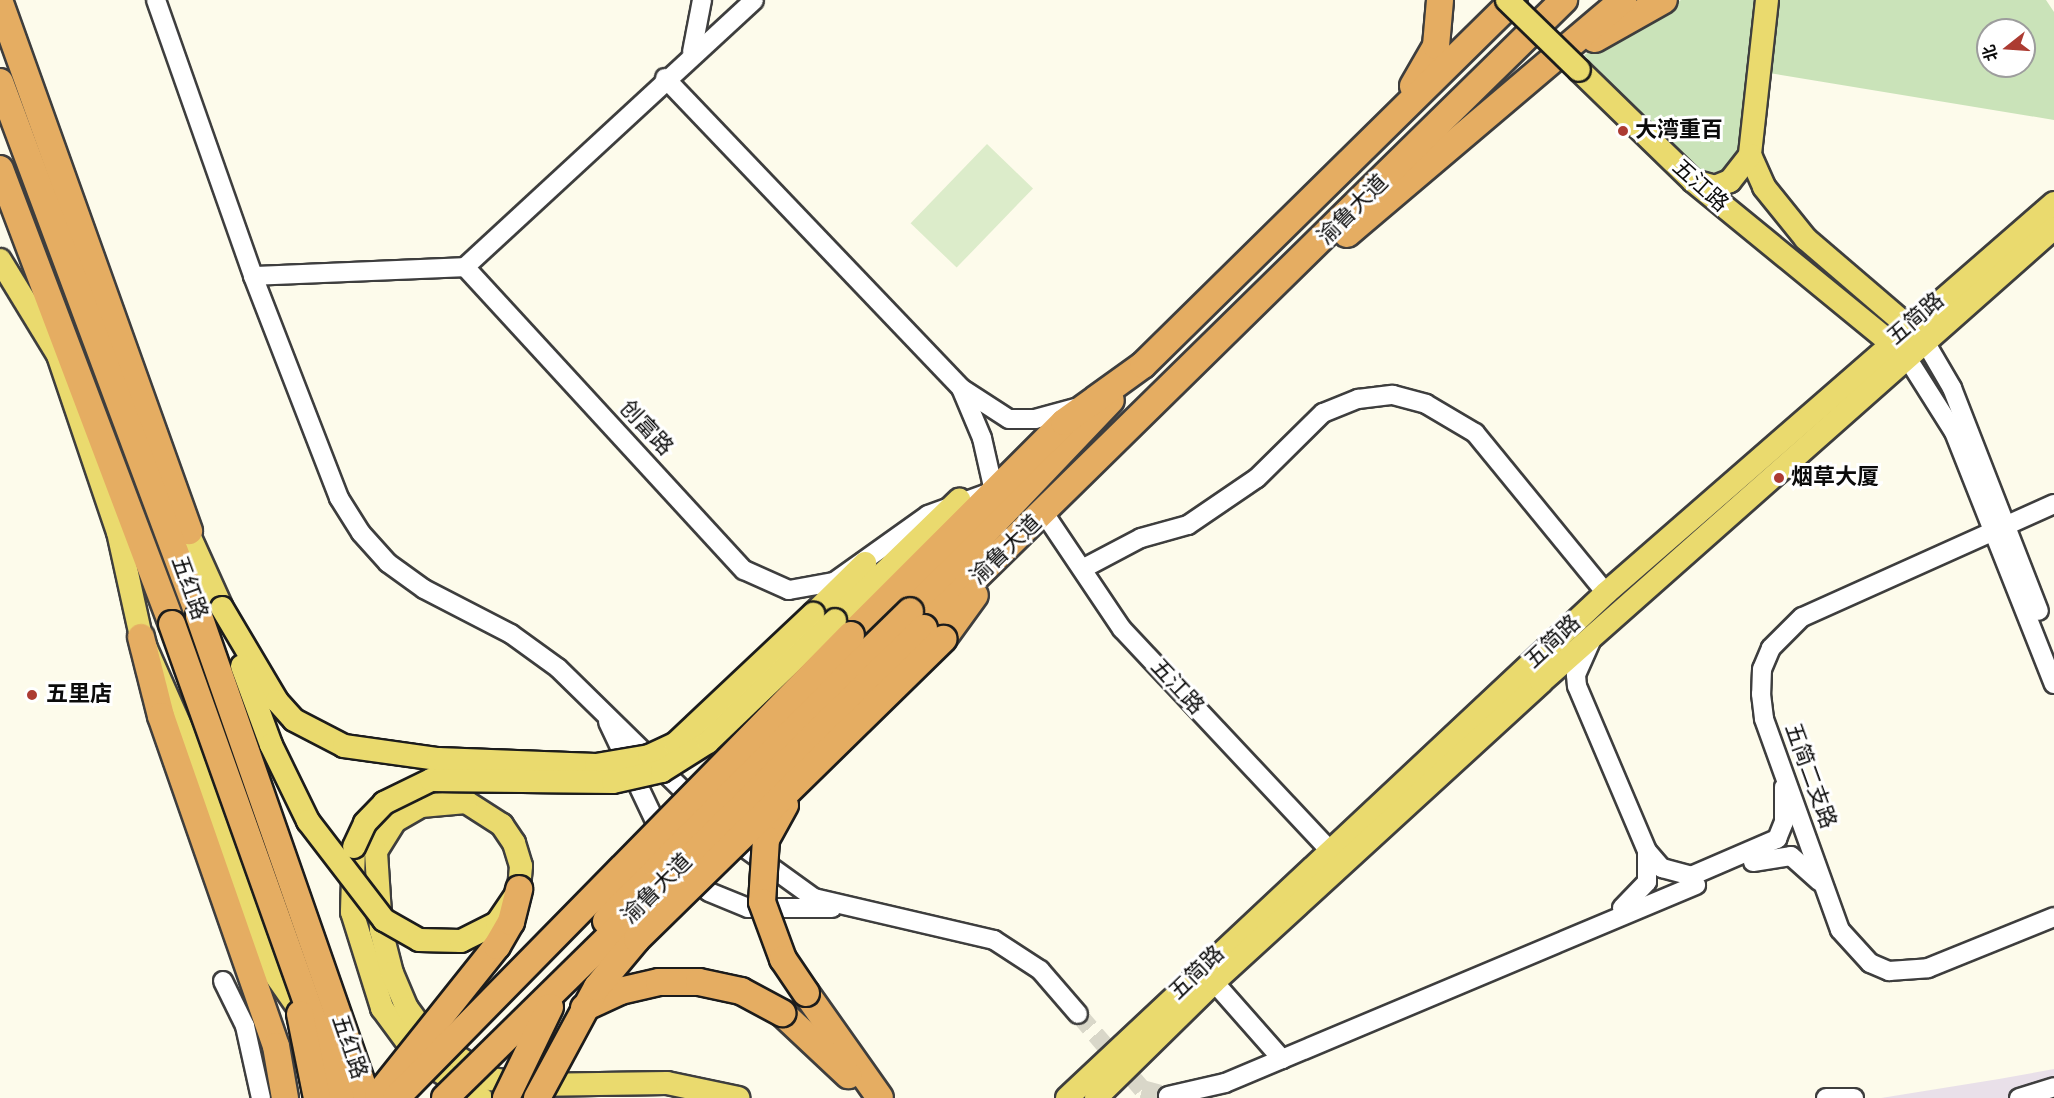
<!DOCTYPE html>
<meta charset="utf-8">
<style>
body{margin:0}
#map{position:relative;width:2054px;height:1098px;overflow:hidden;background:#fdfbeb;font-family:Spectral,"Noto Sans SC",serif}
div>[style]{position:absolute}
.industrial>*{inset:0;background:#e9e0e9}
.green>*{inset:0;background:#cae3b9}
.pitch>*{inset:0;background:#dcecca;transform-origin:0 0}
.minor-tunnel>*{height:18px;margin-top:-9px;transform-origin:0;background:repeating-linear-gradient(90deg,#d9d7c9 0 18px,transparent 0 27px)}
.roads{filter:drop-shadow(2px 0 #3e3e3e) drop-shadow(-2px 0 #3e3e3e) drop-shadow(0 2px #3e3e3e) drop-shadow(0 -2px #3e3e3e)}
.minor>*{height:18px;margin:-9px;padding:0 9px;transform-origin:9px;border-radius:9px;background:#fff}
.major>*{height:22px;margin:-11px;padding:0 11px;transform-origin:11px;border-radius:11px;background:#eada6e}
.highway>*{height:26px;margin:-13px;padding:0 13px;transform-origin:13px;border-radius:13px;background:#e5ad62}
.bridges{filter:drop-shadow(2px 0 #1c1c1c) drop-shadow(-2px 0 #1c1c1c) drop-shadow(0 2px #1c1c1c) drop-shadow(0 -2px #1c1c1c)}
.major-bridge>*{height:22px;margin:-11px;padding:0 11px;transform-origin:11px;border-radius:11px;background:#eada6e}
.highway-bridge>*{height:26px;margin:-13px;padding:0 13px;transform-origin:13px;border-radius:13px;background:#e5ad62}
.dots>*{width:16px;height:16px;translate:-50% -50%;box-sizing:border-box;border:3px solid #fff;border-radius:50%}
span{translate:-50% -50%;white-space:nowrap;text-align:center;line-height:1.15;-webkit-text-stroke:6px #fff;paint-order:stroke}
.poi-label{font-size:22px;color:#0b0b0b;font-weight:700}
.left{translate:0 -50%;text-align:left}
.street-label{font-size:22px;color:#0b0b0b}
.north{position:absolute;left:1976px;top:18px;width:60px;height:60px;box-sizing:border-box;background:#fff;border:2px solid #9d9d9d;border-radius:50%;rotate:253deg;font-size:16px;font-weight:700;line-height:24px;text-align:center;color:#0b0b0b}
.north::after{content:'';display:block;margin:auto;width:21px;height:27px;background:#ac3b32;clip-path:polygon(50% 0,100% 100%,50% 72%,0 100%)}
</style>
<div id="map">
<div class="industrial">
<div style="clip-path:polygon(2054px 1069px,2054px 1098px,1881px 1098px,1999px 1079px)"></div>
</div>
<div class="green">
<div style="clip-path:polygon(1681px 0,1755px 0,1738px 150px,1720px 173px,1697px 170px,1584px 55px)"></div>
<div style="clip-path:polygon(evenodd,1776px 0,2046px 0,2054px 12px,2054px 120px,1769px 73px,1776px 0,1988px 30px,2024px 30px,2024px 66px,1988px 66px,1988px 30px)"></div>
</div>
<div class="pitch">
<div style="left:987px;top:144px;width:64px;height:110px;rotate:44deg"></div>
</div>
<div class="minor-tunnel">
<div style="left:1078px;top:1014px;width:99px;rotate:49.5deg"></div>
<div style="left:1142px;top:1089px;width:27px;rotate:15deg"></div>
</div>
<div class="roads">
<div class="minor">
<div style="left:156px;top:0;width:293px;rotate:70.6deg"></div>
<div style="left:253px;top:276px;width:238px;rotate:68.8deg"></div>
<div style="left:339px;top:498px;width:41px;rotate:57.8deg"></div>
<div style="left:361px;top:533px;width:40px;rotate:48deg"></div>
<div style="left:388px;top:563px;width:44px;rotate:35.8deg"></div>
<div style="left:424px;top:589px;width:98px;rotate:27.3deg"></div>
<div style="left:511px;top:634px;width:58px;rotate:35.9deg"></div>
<div style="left:558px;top:668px;width:196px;rotate:44.4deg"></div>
<div style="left:692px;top:52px;width:53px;rotate:-79.1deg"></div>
<div style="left:665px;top:78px;width:429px;rotate:46.3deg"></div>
<div style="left:465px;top:267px;width:393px;rotate:-42.7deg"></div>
<div style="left:253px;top:276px;width:212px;rotate:-2.4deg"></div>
<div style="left:465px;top:267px;width:412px;rotate:47.4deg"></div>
<div style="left:744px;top:570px;width:49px;rotate:24deg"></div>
<div style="left:789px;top:590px;width:46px;rotate:-10.1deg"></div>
<div style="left:834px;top:582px;width:115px;rotate:-35.5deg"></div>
<div style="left:928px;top:515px;width:70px;rotate:-20deg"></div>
<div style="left:994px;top:491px;width:54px;rotate:-102.8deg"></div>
<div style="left:982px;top:438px;width:54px;rotate:-112.8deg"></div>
<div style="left:961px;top:388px;width:57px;rotate:32.9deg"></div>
<div style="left:1009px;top:419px;width:26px"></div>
<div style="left:1035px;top:419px;width:41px;rotate:-15.4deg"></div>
<div style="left:1924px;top:340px;width:56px;rotate:59.7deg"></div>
<div style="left:1952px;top:388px;width:239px;rotate:68.7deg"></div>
<div style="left:1906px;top:356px;width:90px;rotate:57.7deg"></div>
<div style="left:1954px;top:432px;width:271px;rotate:68.4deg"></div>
<div style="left:2054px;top:504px;width:276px;rotate:155.8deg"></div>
<div style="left:1802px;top:617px;width:44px;rotate:135deg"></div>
<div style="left:1771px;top:648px;width:23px;rotate:113deg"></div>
<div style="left:1762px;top:669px;width:25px;rotate:92deg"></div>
<div style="left:1761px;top:694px;width:25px;rotate:83deg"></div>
<div style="left:1764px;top:719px;width:224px;rotate:70.2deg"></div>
<div style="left:1840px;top:930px;width:45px;rotate:47.7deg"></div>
<div style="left:1870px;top:963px;width:21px;rotate:23deg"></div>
<div style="left:1889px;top:971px;width:39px;rotate:-4deg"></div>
<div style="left:1928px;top:968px;width:136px;rotate:-22deg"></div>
<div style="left:1044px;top:513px;width:140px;rotate:56.1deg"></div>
<div style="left:1122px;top:629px;width:301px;rotate:46.8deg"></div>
<div style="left:1084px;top:568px;width:64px;rotate:-27.8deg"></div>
<div style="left:1141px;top:538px;width:49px;rotate:-15.5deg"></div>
<div style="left:1188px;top:525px;width:83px;rotate:-34.3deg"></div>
<div style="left:1257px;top:478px;width:93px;rotate:-44.6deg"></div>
<div style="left:1323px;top:413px;width:38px;rotate:-22deg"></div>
<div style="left:1358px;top:399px;width:35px;rotate:-7deg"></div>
<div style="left:1393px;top:395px;width:34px;rotate:15deg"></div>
<div style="left:1426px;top:404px;width:57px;rotate:30.6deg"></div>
<div style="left:1475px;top:433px;width:207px;rotate:50.7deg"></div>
<div style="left:1591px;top:641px;width:37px;rotate:114deg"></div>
<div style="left:1576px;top:675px;width:11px;rotate:85deg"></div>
<div style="left:1577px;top:686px;width:179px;rotate:67deg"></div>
<div style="left:1647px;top:851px;width:23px;rotate:49deg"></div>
<div style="left:1662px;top:868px;width:30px;rotate:15deg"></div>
<div style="left:1691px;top:876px;width:94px;rotate:-23.3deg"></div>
<div style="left:1777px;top:839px;width:18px;rotate:-68deg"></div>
<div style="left:1784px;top:822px;width:35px;rotate:-90deg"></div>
<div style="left:608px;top:722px;width:131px;rotate:64.6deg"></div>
<div style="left:728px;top:836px;width:106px;rotate:35.8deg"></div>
<div style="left:814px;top:898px;width:185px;rotate:13.1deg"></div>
<div style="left:994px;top:940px;width:55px;rotate:33.1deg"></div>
<div style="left:1040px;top:970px;width:58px;rotate:49.2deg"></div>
<div style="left:1753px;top:862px;width:38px;rotate:-9deg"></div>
<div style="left:1791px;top:856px;width:38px;rotate:42deg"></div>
<div style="left:688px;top:876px;width:26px;rotate:37deg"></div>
<div style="left:709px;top:892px;width:42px;rotate:22.3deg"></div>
<div style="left:748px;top:908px;width:84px"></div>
<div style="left:1622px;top:908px;width:36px;rotate:-46deg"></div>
<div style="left:1647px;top:882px;width:30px;rotate:-90deg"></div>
<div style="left:223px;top:981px;width:50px;rotate:63.9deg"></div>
<div style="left:245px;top:1026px;width:74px;rotate:77.5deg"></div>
<div style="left:1214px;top:982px;width:103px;rotate:48.6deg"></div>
<div style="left:1168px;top:1096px;width:58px;rotate:-12.8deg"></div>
<div style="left:1225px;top:1083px;width:511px;rotate:-22.8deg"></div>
<div style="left:1826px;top:1098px;width:28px"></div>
<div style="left:2019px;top:1098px;width:37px;rotate:-17deg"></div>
</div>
<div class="major">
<div style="left:1767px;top:0;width:156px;rotate:96.3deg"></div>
<div style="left:1750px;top:155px;width:35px;rotate:66deg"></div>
<div style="left:1764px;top:187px;width:67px;rotate:51.1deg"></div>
<div style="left:1806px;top:239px;width:149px;rotate:40.6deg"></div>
<div style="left:1579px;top:70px;width:159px;rotate:44.2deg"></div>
<div style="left:1693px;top:181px;width:269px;rotate:39.3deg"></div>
<div style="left:1693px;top:181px;width:23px;rotate:15deg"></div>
<div style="left:1715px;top:187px;width:16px;rotate:-22deg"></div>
<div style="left:1730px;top:181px;width:33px;rotate:-52deg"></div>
<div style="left:0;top:260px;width:111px;rotate:58.6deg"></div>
<div style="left:58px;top:355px;width:187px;rotate:71.3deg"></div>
<div style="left:118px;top:532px;width:107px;rotate:77.6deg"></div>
<div style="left:141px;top:637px;width:121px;rotate:66.2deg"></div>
<div style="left:190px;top:748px;width:240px;rotate:69.5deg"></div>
<div style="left:274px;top:973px;width:65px;rotate:55.1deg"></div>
<div style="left:180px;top:515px;width:102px;rotate:65.7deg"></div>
<div style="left:813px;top:614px;width:73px;rotate:-44.4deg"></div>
<div style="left:835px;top:620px;width:173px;rotate:-44.1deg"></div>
<div style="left:354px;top:847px;width:65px;rotate:91.8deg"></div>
<div style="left:352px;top:912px;width:101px;rotate:72.6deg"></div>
<div style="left:382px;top:1008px;width:62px;rotate:53.5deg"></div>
<div style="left:419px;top:1058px;width:74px;rotate:32.8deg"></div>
<div style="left:519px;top:889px;width:23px;rotate:-85deg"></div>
<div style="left:521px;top:866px;width:24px;rotate:-107deg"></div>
<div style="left:514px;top:843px;width:22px;rotate:-124deg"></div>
<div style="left:502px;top:825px;width:43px;rotate:-147.4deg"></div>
<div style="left:466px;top:802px;width:45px;rotate:174.9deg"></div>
<div style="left:421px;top:806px;width:30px;rotate:150deg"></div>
<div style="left:395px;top:821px;width:36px;rotate:122deg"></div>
<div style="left:376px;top:852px;width:78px;rotate:86.3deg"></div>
<div style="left:381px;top:930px;width:44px;rotate:75.7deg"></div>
<div style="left:392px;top:973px;width:38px;rotate:67deg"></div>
<div style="left:407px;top:1008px;width:37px;rotate:54deg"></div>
<div style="left:429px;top:1038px;width:74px;rotate:33.5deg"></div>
<div style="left:491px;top:1079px;width:40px;rotate:8.5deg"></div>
<div style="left:531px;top:1085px;width:136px;rotate:-0.8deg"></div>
<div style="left:667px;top:1083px;width:73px;rotate:11.9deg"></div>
<div style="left:1067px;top:1098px;width:739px;rotate:-43.13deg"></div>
<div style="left:1606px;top:593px;width:594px;rotate:-41.04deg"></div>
<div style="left:1096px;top:1098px;width:165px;rotate:-44.5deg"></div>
<div style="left:1214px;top:982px;width:444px;rotate:-42.5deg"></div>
<div style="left:1541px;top:682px;width:685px;rotate:-41.51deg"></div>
</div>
<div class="highway">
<div style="left:0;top:3px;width:561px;rotate:70.3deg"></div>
<div style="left:1595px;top:39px;width:79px;rotate:-29.5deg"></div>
<div style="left:0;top:82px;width:570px;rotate:69.56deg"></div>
<div style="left:1413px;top:86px;width:46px;rotate:-60.1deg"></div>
<div style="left:1436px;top:46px;width:46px;rotate:-85deg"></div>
<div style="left:0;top:169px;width:486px;rotate:69.3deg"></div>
<div style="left:1347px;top:234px;width:362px;rotate:-40.3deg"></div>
<div style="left:910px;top:611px;width:291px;rotate:-46.4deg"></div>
<div style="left:924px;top:628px;width:897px;rotate:-44.46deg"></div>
<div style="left:851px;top:635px;width:301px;rotate:-45deg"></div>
<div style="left:1064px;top:422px;width:97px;rotate:-35.8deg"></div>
<div style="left:1143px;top:365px;width:520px;rotate:-44.53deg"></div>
<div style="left:141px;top:637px;width:81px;rotate:75.8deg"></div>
<div style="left:161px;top:716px;width:349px;rotate:70.8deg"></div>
<div style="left:276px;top:1046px;width:53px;rotate:80.2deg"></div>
<div style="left:943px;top:639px;width:54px;rotate:-54deg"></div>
<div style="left:806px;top:993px;width:128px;rotate:54.8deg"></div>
<div style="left:782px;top:1013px;width:91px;rotate:43.2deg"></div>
</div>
</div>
<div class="bridges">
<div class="major-bridge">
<div style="left:1507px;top:0;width:100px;rotate:44.2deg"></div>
<div style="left:222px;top:608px;width:108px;rotate:59.4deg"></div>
<div style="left:277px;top:701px;width:25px;rotate:48deg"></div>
<div style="left:294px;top:720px;width:56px;rotate:27.5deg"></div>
<div style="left:344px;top:746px;width:95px;rotate:7.9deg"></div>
<div style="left:438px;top:759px;width:158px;rotate:2.2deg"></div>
<div style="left:596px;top:765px;width:54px;rotate:-9.6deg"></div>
<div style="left:649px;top:756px;width:29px;rotate:-25deg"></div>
<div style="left:675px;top:744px;width:190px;rotate:-43.3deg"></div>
<div style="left:242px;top:666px;width:84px;rotate:69.8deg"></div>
<div style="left:271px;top:745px;width:85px;rotate:64deg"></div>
<div style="left:308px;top:821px;width:125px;rotate:52.5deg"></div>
<div style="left:384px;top:920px;width:40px;rotate:29.7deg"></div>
<div style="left:419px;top:940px;width:42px;rotate:1.4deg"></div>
<div style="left:461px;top:941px;width:40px;rotate:-26.6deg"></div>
<div style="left:497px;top:923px;width:30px;rotate:-56deg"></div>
<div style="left:354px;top:847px;width:26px;rotate:-65deg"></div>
<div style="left:365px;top:823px;width:28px;rotate:-46deg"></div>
<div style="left:384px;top:803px;width:52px;rotate:-26.1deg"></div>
<div style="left:431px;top:780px;width:182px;rotate:0.6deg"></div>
<div style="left:613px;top:782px;width:50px;rotate:-12.7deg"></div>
<div style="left:662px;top:771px;width:54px;rotate:-32.2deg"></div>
<div style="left:708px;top:742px;width:176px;rotate:-43.8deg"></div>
</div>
<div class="highway-bridge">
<div style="left:199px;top:616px;width:510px;rotate:70.78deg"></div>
<div style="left:172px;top:624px;width:503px;rotate:70.38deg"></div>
<div style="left:785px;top:805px;width:39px;rotate:119deg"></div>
<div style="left:766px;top:839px;width:63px;rotate:93.6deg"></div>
<div style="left:762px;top:902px;width:61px;rotate:69.8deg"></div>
<div style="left:783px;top:959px;width:41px;rotate:55.9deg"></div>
<div style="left:606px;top:921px;width:75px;rotate:-51.5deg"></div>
<div style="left:653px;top:862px;width:359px;rotate:-44.3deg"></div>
<div style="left:584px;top:1008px;width:40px;rotate:-25deg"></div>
<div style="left:620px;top:991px;width:40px;rotate:-13deg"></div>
<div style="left:659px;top:982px;width:40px"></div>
<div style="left:699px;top:982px;width:43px;rotate:12.1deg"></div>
<div style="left:741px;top:991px;width:47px;rotate:28.2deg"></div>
<div style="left:300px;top:1014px;width:86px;rotate:78.6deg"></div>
<div style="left:378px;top:1095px;width:191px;rotate:-51.4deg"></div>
<div style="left:497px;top:946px;width:28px;rotate:-60deg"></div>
<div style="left:511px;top:922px;width:34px;rotate:-76deg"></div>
<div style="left:396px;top:1098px;width:649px;rotate:-45.5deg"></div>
<div style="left:445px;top:1098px;width:671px;rotate:-44.46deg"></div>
<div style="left:506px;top:1098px;width:101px;rotate:-64.2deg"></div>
<div style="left:537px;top:1098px;width:126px;rotate:-61.6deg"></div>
<div style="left:597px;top:987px;width:62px;rotate:-50.2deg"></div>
<div style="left:637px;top:939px;width:429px;rotate:-44.4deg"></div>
</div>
</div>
<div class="dots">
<div style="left:1623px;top:131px;background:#ac3b32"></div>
<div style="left:1779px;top:478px;background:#ac3b32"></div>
<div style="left:32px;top:695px;background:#ac3b32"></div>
</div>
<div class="poi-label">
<span class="left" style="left:1635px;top:131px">大湾重百</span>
<span class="left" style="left:1791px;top:478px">烟草大厦</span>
<span class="left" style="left:46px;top:695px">五里店</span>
</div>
<div class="street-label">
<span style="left:1700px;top:186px;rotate:42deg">五江路</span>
<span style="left:1353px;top:210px;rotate:-45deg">渝鲁大道</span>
<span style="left:1916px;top:319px;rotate:-41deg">五简路</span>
<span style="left:646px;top:428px;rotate:47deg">创富路</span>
<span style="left:1006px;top:550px;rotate:-44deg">渝鲁大道</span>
<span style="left:189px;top:588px;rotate:70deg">五红路</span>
<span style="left:1553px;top:642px;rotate:-43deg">五简路</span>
<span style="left:1177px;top:687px;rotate:47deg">五江路</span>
<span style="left:1810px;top:776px;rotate:70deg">五简二支路</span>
<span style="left:657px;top:889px;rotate:-45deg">渝鲁大道</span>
<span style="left:1197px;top:973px;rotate:-44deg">五简路</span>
<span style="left:349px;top:1047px;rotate:71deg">五红路</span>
</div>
<div class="north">北</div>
</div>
